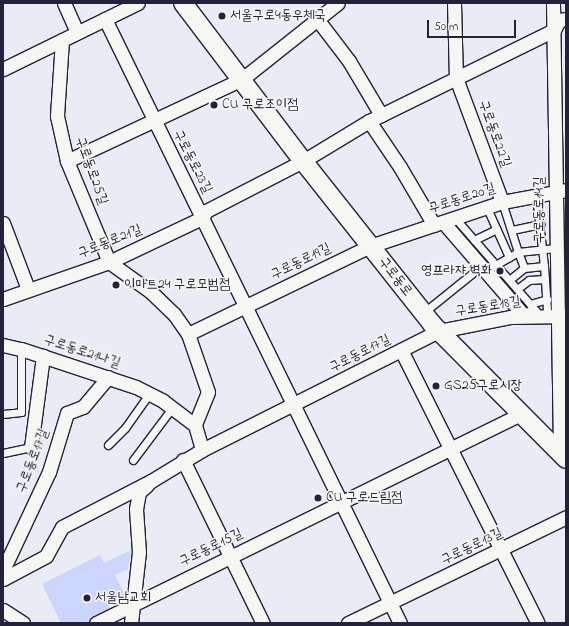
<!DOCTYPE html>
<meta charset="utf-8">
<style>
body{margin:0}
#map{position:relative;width:569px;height:626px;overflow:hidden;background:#e9ecf5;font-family:"Indie Flower","Poor Story",sans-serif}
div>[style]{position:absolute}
.building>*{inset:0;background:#ccd5fd}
.roads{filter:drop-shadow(1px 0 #22223b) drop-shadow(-1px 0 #22223b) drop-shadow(0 1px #22223b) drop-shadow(0 -1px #22223b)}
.service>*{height:7px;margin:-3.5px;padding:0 3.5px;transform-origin:3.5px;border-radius:3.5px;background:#f6f6f2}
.minor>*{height:13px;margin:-6.5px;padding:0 6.5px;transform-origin:6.5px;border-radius:6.5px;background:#f6f6f2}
.secondary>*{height:18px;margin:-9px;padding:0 9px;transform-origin:9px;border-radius:9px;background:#f6f6f2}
.dots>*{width:11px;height:11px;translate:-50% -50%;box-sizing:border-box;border:2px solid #f6f6f2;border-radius:50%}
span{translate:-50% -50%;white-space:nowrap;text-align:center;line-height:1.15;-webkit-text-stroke:3px #f6f6f2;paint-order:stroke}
.poi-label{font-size:14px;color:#22223b}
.left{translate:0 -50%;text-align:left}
.right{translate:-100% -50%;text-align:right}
.street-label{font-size:14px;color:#22223b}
.frame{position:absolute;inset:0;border:4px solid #22223b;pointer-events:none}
.scale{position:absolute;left:427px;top:20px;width:89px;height:18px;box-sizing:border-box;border:2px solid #22223b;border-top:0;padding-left:5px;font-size:12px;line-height:14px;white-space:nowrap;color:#22223b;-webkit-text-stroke:3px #f6f6f2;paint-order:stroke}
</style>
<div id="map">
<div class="building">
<div style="clip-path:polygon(131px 550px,128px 569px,115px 575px,125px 595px,108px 604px,111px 610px,84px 623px,61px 623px,42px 584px,100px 555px,104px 563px)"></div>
</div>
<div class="roads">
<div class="service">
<div style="left:502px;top:202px;width:52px;rotate:72.3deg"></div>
<div style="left:518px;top:252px;width:38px;rotate:-6deg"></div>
<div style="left:487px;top:208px;width:54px;rotate:65.8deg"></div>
<div style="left:455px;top:218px;width:123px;rotate:48.9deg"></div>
<div style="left:536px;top:311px;width:8px;rotate:180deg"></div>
<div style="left:512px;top:230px;width:29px;rotate:-12deg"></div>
<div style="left:474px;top:240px;width:25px;rotate:-26deg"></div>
<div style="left:544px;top:266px;width:44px;rotate:86.1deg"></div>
<div style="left:492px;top:267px;width:30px;rotate:-30deg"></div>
<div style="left:518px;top:252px;width:17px;rotate:69deg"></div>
<div style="left:524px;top:268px;width:19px;rotate:141deg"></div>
<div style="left:524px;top:268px;width:20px;rotate:-6deg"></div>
<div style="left:544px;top:266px;width:71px;rotate:-96.4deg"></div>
<div style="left:517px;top:289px;width:15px;rotate:-37deg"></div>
<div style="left:529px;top:280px;width:16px;rotate:-4deg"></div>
<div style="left:530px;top:304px;width:18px;rotate:-16deg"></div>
<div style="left:423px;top:313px;width:73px;rotate:-38.9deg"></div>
<div style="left:3px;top:414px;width:18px;rotate:-6deg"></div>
<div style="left:21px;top:412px;width:63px;rotate:-90deg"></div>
<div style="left:108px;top:445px;width:24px;rotate:-45deg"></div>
<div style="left:125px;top:428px;width:42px;rotate:-54.8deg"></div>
<div style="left:3px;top:453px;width:29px;rotate:-12deg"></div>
<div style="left:133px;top:460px;width:65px;rotate:-53.1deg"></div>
</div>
<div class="minor">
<div style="left:64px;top:3px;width:32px;rotate:66deg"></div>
<div style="left:454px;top:3px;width:75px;rotate:88.5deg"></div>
<div style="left:456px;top:78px;width:132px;rotate:69.6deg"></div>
<div style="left:553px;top:3px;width:450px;rotate:89.1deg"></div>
<div style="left:105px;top:19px;width:672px;rotate:63.97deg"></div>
<div style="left:317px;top:19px;width:53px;rotate:52.7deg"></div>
<div style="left:349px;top:61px;width:63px;rotate:59.3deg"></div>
<div style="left:62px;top:40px;width:76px;rotate:93.8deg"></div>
<div style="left:57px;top:116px;width:46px;rotate:77.5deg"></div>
<div style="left:67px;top:161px;width:109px;rotate:67.4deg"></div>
<div style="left:109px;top:262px;width:52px;rotate:35.5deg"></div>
<div style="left:151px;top:292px;width:32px;rotate:44deg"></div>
<div style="left:174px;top:314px;width:24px;rotate:55deg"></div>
<div style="left:188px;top:334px;width:61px;rotate:71deg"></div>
<div style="left:208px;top:392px;width:35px;rotate:112deg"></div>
<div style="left:195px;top:425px;width:26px;rotate:74deg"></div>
<div style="left:3px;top:69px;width:150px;rotate:-26.1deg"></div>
<div style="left:369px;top:121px;width:55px;rotate:56deg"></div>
<div style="left:400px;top:167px;width:67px;rotate:59.6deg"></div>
<div style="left:67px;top:161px;width:193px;rotate:-25.1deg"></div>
<div style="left:242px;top:79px;width:122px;rotate:-38.4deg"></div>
<div style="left:443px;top:222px;width:124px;rotate:49.2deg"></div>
<div style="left:3px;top:223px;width:71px;rotate:69.3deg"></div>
<div style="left:3px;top:299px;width:112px;rotate:-19.2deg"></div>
<div style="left:109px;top:262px;width:103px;rotate:-25.3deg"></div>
<div style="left:202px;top:218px;width:8px;rotate:-60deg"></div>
<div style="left:206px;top:211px;width:109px;rotate:-27.3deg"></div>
<div style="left:303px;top:161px;width:77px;rotate:-31.2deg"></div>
<div style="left:369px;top:121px;width:206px;rotate:-26.2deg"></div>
<div style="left:554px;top:30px;width:11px;rotate:-63deg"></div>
<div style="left:559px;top:20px;width:7px;rotate:-8deg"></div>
<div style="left:188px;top:334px;width:202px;rotate:-25.8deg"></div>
<div style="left:370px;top:246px;width:139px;rotate:-18.4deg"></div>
<div style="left:502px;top:202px;width:65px;rotate:-10.6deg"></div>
<div style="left:3px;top:345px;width:18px;rotate:13deg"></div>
<div style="left:21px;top:349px;width:121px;rotate:18.3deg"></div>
<div style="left:136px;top:387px;width:30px;rotate:27deg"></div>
<div style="left:163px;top:401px;width:40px;rotate:37deg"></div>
<div style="left:401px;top:350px;width:305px;rotate:63.4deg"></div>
<div style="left:31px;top:447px;width:92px;rotate:-82.5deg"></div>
<div style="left:183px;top:460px;width:182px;rotate:63.9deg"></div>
<div style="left:3px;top:570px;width:108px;rotate:-64.9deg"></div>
<div style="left:49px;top:472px;width:62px;rotate:-73deg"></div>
<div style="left:67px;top:413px;width:17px;rotate:-21deg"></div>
<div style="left:83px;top:407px;width:39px;rotate:-50deg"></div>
<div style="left:3px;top:579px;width:49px;rotate:-28.1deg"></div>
<div style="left:46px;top:556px;width:33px;rotate:-61deg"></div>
<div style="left:62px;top:527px;width:100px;rotate:-27.3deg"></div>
<div style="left:151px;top:481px;width:60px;rotate:-31.3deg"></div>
<div style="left:202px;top:450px;width:265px;rotate:-26.7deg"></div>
<div style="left:439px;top:331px;width:72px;rotate:-11.2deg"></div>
<div style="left:510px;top:317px;width:56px;rotate:-1deg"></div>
<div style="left:3px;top:610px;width:24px;rotate:33deg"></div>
<div style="left:96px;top:623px;width:474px;rotate:-26.2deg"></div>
<div style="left:131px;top:623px;width:71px;rotate:-83.6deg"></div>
<div style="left:139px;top:552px;width:43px;rotate:-94deg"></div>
<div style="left:136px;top:509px;width:17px;rotate:-80deg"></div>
<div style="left:139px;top:492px;width:11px;rotate:-41deg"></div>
<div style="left:348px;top:623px;width:242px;rotate:-25.9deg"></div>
</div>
<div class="secondary">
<div style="left:183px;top:3px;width:198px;rotate:52.8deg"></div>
<div style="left:303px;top:161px;width:208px;rotate:51.6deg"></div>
<div style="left:432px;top:324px;width:190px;rotate:45.2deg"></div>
</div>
</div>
<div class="dots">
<div style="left:222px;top:16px;background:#22223b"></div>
<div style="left:214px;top:105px;background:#22223b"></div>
<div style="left:500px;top:271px;background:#22223b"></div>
<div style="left:116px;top:285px;background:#22223b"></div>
<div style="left:436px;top:386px;background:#22223b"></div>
<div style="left:318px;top:498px;background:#22223b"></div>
<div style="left:87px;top:598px;background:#22223b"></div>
</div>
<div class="poi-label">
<span class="left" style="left:230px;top:16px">서울구로4동우체국</span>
<span class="left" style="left:222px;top:105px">CU 구로조이점</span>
<span class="right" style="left:492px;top:271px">영프라쟈 벽화</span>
<span class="left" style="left:124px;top:285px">이마트24 구로모범점</span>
<span class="left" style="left:444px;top:386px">GS25구로시장</span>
<span class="left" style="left:326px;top:498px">CU 구로드림점</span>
<span class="left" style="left:95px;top:598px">서울남교회</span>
</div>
<div class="street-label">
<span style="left:494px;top:134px;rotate:70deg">구로동로22길</span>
<span style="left:192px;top:162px;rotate:63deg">구로동로23길</span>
<span style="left:91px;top:171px;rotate:70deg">구로동로25길</span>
<span style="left:462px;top:199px;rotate:-18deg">구로동로20길</span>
<span style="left:540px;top:210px;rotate:-90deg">구로동로14길</span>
<span style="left:110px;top:242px;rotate:-22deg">구로동로21길</span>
<span style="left:301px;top:262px;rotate:-26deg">구로동로19길</span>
<span style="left:395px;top:277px;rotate:52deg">구로동로</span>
<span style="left:488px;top:307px;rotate:-9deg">구로동로18길</span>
<span style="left:82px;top:352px;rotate:18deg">구로동로21나길</span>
<span style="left:360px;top:354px;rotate:-27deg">구로동로17길</span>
<span style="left:33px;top:461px;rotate:-69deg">구로동로17길</span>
<span style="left:472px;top:547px;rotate:-26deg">구로동로13길</span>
<span style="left:211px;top:548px;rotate:-26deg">구로동로15길</span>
</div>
<div class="frame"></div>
<div class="scale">50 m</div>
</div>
